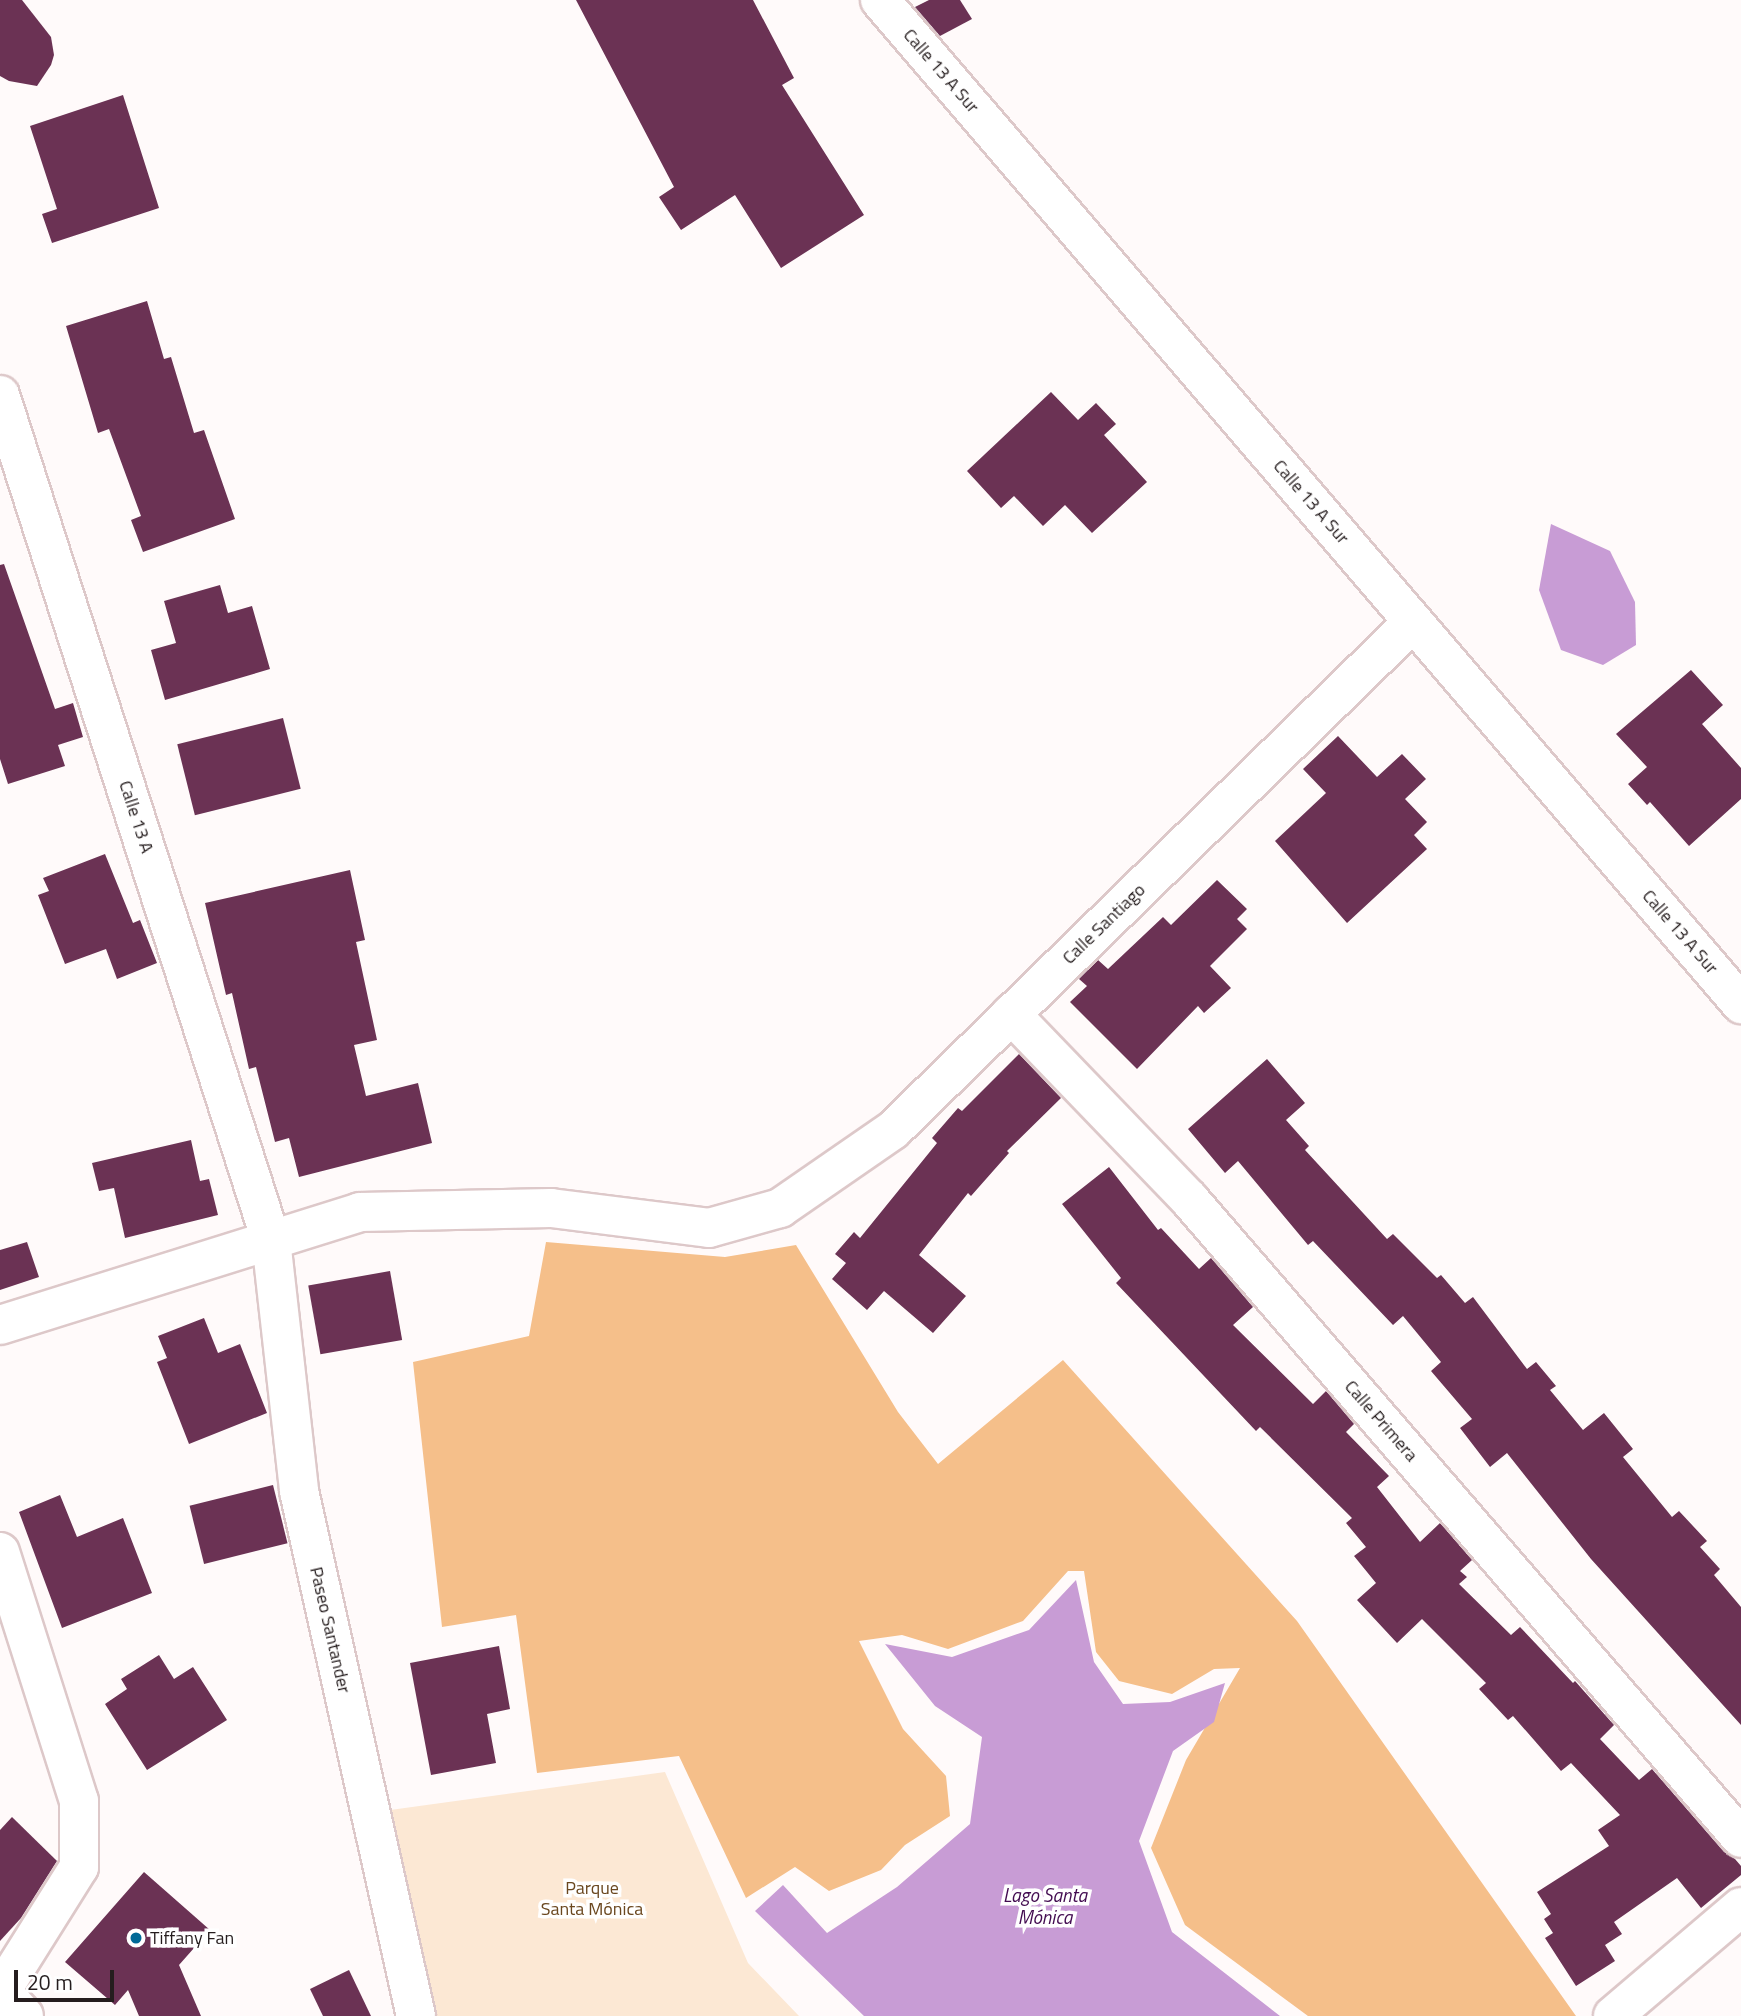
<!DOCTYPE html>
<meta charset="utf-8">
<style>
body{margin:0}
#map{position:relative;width:1741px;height:2016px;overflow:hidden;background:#fffafa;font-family:"Titillium Web",sans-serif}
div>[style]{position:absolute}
.green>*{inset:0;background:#fce8d4}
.forest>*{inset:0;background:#f5bf8a}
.water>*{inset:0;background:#c89cd5}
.building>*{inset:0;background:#6b3254;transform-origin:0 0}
.roads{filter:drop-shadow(2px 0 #ddc8c9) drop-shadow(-2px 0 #ddc8c9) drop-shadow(0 2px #ddc8c9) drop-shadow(0 -2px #ddc8c9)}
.minor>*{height:38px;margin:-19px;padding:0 19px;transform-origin:19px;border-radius:19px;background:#fff}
.dots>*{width:19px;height:19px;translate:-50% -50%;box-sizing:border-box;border:4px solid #fff;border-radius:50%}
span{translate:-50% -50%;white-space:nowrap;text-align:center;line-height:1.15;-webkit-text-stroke:7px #fff;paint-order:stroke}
.street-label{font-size:18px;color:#251d1e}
.park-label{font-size:18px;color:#6a471f}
.poi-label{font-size:18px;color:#251d1e}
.left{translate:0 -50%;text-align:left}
.water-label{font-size:19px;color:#420b50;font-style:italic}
.scale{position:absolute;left:14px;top:1970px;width:100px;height:32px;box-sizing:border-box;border:4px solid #251d1e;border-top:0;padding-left:9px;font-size:21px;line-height:24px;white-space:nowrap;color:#251d1e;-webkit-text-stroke:5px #fff;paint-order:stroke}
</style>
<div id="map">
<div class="green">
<div style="clip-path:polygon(665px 1772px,748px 1963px,799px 2016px,430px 2016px,383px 1811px)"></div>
</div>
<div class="forest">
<div style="clip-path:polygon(546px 1242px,725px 1257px,796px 1245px,898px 1412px,938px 1464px,1063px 1360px,1297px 1621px,1576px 2016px,1308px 2016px,1185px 1925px,1151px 1848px,1186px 1760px,1240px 1668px,1214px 1669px,1172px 1694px,1119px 1681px,1096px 1652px,1084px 1571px,1068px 1571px,1023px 1621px,948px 1649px,902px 1635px,859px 1641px,903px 1729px,946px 1776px,950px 1816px,905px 1845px,881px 1870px,829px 1891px,795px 1867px,746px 1898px,679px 1756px,537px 1773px,516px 1615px,442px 1627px,413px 1362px,529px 1336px)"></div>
</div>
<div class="water">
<div style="clip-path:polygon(1551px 524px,1610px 551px,1635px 602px,1636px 645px,1603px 665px,1561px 650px,1539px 590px)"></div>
<div style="clip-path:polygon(1076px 1580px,1094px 1662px,1123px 1704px,1170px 1702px,1225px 1683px,1214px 1722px,1173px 1751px,1139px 1841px,1172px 1932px,1280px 2016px,864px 2016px,755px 1911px,783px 1885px,827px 1933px,897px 1887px,970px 1824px,982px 1737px,935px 1706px,885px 1644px,952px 1657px,1029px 1630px)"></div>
</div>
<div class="building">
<div style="clip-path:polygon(0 0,22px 0,51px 37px,54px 55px,51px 65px,37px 86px,9px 81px,0 76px)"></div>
<div style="clip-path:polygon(576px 0,753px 0,794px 78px,782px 85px,864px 215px,781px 268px,735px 195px,681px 230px,659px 197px,674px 187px)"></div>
<div style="clip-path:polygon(929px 0,960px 0,972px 19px,940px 36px,915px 7px)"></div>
<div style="clip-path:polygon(123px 95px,159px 208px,52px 243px,42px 214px,57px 209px,30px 126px)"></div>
<div style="clip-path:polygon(147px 301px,164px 359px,171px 357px,194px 433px,204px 430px,235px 519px,143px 552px,131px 520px,141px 516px,109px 429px,98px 433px,66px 326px)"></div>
<div style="clip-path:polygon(1051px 392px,1078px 420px,1096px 403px,1116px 424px,1104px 435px,1147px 482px,1092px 533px,1065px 505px,1043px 526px,1014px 496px,1001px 508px,967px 471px)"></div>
<div style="clip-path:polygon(4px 564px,55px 709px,73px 703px,83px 737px,58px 745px,65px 766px,8px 784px,0 759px,0 565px)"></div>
<div style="clip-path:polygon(220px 585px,228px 613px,252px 606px,270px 669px,165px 700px,151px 650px,176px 643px,164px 601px)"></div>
<div style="clip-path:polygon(1691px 670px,1723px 705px,1702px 724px,1741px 768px,1741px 799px,1689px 846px,1650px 802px,1647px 805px,1628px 784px,1647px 767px,1616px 734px)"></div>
<div style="left:283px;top:718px;width:73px;height:109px;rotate:76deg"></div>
<div style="clip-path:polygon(1338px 736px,1377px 777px,1402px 754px,1426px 779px,1405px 799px,1427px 822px,1414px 835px,1427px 849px,1347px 923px,1275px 841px,1326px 793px,1303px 769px)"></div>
<div style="clip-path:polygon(105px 854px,133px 923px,140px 920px,157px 963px,117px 979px,106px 949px,65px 964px,38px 895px,49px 891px,43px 878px)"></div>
<div style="clip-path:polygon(350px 870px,365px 940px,356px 942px,377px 1040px,354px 1045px,366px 1096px,418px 1083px,432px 1143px,299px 1177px,289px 1138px,275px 1142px,256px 1067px,249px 1069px,232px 993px,226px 995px,205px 903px)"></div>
<div style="clip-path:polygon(1217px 880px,1247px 909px,1237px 919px,1247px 929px,1210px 966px,1231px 988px,1204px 1013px,1198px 1006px,1137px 1069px,1070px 1002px,1087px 986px,1079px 979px,1098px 960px,1108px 969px,1163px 917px,1171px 925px)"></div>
<div style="clip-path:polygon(1019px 1054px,1061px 1098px,1007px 1151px,1009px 1153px,971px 1196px,968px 1193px,919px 1255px,966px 1296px,933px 1333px,884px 1291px,867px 1310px,832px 1279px,846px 1263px,835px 1254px,854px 1232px,860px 1238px,937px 1143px,932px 1138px,958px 1108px,962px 1111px)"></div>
<div style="clip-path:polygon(1267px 1059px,1305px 1103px,1286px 1120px,1309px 1146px,1305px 1150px,1387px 1239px,1393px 1234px,1437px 1278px,1441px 1275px,1465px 1303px,1473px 1297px,1527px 1369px,1536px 1362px,1556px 1386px,1550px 1390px,1583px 1430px,1604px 1413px,1633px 1449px,1623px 1457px,1672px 1517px,1679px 1511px,1707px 1541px,1700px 1547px,1720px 1569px,1714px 1575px,1741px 1607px,1741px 1725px,1591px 1559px,1507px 1453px,1490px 1467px,1460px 1428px,1472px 1419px,1431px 1371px,1441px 1362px,1403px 1316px,1393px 1325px,1313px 1241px,1308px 1245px,1238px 1161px,1225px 1173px,1188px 1129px)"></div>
<div style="clip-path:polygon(191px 1140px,200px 1181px,209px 1179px,218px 1215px,125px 1238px,114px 1188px,99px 1191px,92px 1163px)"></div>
<div style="clip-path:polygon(1109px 1167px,1158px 1230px,1161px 1228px,1199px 1269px,1211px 1258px,1253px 1307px,1233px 1325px,1313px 1404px,1326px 1391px,1354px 1424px,1346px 1432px,1389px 1476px,1377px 1487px,1420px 1542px,1440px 1523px,1472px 1560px,1460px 1571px,1467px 1577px,1459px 1584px,1511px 1635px,1520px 1627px,1573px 1683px,1575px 1681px,1614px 1725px,1600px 1739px,1639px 1780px,1652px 1769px,1724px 1852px,1735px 1859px,1741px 1866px,1741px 1875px,1701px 1908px,1677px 1878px,1614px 1922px,1622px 1934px,1605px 1945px,1615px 1961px,1576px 1986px,1545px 1938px,1553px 1933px,1544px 1919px,1551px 1914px,1537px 1892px,1609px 1846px,1598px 1830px,1620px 1815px,1571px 1763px,1561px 1771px,1513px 1716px,1508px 1720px,1479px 1689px,1486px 1683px,1422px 1619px,1397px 1643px,1357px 1600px,1376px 1583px,1354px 1556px,1366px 1547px,1346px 1523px,1352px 1518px,1260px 1427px,1256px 1431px,1116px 1283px,1121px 1278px,1062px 1204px)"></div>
<div style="clip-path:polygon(27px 1242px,39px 1277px,0 1290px,0 1250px)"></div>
<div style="left:390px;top:1271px;width:70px;height:83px;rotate:80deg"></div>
<div style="clip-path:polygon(204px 1318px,218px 1353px,240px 1344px,267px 1413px,189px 1444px,157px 1362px,167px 1358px,158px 1336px)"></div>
<div style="left:273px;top:1485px;width:60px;height:86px;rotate:76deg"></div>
<div style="clip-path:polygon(60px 1495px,77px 1537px,123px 1518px,152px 1593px,62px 1628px,19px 1512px)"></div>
<div style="clip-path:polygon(499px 1646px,510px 1709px,487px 1714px,496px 1763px,431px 1775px,410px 1663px)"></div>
<div style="clip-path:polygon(159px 1655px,174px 1679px,193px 1667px,227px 1720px,147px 1770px,105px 1704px,127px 1689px,121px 1679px)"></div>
<div style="clip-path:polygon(12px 1817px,57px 1861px,21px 1918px,0 1941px,0 1830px)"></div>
<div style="clip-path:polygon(144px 1872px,210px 1930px,179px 1965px,201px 2016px,139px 2016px,128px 1990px,115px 2005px,65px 1962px)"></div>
<div style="clip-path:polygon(349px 1970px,371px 2016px,323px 2016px,310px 1989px)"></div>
</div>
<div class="roads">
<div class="minor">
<div style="left:880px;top:0;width:1323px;rotate:49.38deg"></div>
<div style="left:0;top:395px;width:887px;rotate:72.22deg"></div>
<div style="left:271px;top:1240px;width:253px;rotate:83.6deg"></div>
<div style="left:299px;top:1491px;width:538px;rotate:77.44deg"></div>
<div style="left:1011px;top:1014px;width:257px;rotate:46.1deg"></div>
<div style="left:1189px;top:1199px;width:844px;rotate:49.18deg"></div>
<div style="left:0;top:1325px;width:377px;rotate:-17.4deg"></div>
<div style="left:360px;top:1212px;width:191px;rotate:-1.2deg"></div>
<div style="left:551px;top:1208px;width:159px;rotate:7.2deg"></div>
<div style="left:709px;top:1228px;width:74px;rotate:-15.7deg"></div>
<div style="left:780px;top:1208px;width:137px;rotate:-34.6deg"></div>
<div style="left:893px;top:1130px;width:727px;rotate:-44.33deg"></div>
<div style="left:0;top:1552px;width:261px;rotate:72.4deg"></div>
<div style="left:79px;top:1801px;width:66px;rotate:90deg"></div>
<div style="left:79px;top:1867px;width:149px;rotate:122.1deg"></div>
<div style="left:0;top:1990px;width:35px;rotate:47deg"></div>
<div style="left:1613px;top:2016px;width:168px;rotate:-40.4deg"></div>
</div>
</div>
<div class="dots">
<div style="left:136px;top:1938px;background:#006997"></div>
</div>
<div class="street-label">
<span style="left:941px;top:71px;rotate:49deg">Calle 13 A Sur</span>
<span style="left:1311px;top:502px;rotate:49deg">Calle 13 A Sur</span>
<span style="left:136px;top:817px;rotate:72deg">Calle 13 A</span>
<span style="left:1104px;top:924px;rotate:-44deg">Calle Santiago</span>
<span style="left:1680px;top:932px;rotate:49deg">Calle 13 A Sur</span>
<span style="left:1381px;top:1421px;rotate:49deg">Calle Primera</span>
<span style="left:330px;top:1630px;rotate:77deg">Paseo Santander</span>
</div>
<div class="park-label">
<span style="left:592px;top:1899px">Parque<br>Santa Mónica</span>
</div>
<div class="poi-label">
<span class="left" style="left:150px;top:1938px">Tiffany Fan</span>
</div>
<div class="water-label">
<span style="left:1045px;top:1906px">Lago Santa<br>Mónica</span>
</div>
<div class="scale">20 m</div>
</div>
